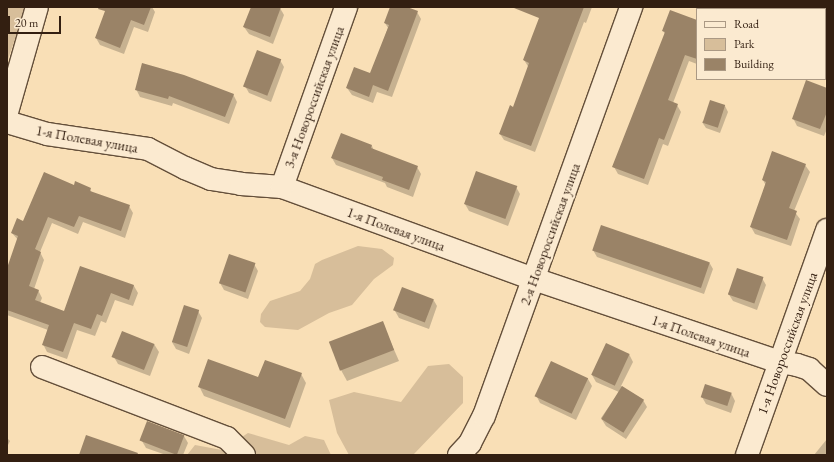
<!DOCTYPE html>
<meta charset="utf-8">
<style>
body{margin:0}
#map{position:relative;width:834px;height:462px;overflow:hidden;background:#f9dfb6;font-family:"EB Garamond",serif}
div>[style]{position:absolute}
.green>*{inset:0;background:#d7be9a}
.shadow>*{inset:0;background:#0003}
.building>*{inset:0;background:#9a8367;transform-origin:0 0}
.roads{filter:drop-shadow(1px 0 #644f3a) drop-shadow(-1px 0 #644f3a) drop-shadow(0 1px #644f3a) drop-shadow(0 -1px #644f3a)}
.minor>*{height:22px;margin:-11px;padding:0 11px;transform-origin:11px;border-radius:11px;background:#fbead0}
span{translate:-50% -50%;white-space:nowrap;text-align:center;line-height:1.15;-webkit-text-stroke:4px #fbead0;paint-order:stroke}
.street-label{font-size:14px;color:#331f11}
.frame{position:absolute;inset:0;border:8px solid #331f11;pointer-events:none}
.legend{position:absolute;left:696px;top:8px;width:130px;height:72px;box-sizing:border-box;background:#fbead0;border:1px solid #ab9984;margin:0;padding:5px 7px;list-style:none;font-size:12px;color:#331f11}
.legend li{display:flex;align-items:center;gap:8px;height:20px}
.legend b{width:20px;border:1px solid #ab9984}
.scale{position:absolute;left:8px;top:16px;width:53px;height:18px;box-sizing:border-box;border:2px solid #331f11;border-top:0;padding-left:5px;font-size:12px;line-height:14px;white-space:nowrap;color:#331f11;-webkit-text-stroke:3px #fbead0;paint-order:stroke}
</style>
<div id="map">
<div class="green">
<div style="clip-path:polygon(7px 7px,26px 7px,7px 62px)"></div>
<div style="clip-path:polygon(358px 246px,382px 249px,394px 258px,393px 265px,374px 279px,352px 305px,329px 313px,298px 330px,265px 327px,260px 322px,261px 314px,270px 301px,300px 291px,310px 279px,315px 264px,322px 260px)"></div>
<div style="clip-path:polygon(449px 364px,463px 377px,463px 403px,413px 455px,349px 455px,337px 433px,329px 400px,354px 392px,401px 402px,428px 366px)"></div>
<div style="clip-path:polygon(248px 433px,289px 445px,305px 436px,324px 440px,331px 455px,187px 455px,195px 445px,222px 450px)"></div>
</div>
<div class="shadow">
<div style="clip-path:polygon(108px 7px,152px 7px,155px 12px,148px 32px,134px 27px,124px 54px,100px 45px,96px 38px)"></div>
<div style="clip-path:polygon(252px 7px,280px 8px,284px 15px,273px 44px,249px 34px,244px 27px)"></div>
<div style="clip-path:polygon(391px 7px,404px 7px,417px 12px,421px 19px,392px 97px,377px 92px,373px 103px,352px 95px,347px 88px,371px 75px,388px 28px,385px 23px)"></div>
<div style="clip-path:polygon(553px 7px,592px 7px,586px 23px,584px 22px,535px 152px,504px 140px,500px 134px,514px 108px,529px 68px,524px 60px)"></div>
<div style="clip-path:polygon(697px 21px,697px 64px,689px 61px,673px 103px,677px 105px,681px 112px,668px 146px,663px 144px,648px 185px,618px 174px,614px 167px,665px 34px,663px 31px)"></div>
<div style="clip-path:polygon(280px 60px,284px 67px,271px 102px,249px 93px,245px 86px)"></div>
<div style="clip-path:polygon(136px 89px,233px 94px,237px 102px,229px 124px,173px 103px,172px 106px,140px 97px)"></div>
<div style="clip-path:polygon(827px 89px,827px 129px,824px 136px,797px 126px,793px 118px)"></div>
<div style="clip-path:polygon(725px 106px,728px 112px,720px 133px,706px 128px,702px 122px)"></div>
<div style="clip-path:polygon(372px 146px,374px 151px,417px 167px,421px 174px,413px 197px,387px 187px,385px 183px,336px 165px,332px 158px)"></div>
<div style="clip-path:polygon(805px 165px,810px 172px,794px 211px,800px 219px,791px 246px,755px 234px,751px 227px,766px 186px,763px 180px)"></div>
<div style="clip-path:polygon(74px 186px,90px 189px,92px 193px,129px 206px,133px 213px,125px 238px,83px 222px,78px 234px,52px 223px,40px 252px,44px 260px,34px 289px,38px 290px,42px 298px,40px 303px,65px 312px,81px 267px,134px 286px,138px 293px,133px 306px,115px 300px,106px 323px,101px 321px,95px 336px,77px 330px,67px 359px,47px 352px,43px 344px,48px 330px,7px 315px,7px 272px,18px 240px,12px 233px)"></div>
<div style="clip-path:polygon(516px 187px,520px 194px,508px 226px,469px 211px,465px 204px)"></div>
<div style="clip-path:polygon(642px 239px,709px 262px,713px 269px,704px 294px,597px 257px,593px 250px,641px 241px)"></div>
<div style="clip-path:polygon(254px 264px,258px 271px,248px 299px,224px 290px,220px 283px)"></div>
<div style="clip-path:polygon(762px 278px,766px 285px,757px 310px,733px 301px,728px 293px)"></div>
<div style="clip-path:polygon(433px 299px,437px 306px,429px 329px,399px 318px,395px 311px)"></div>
<div style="clip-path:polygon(198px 311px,202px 318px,189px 354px,176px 349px,172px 342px)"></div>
<div style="clip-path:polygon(382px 322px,399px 361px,347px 381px,341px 370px)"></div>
<div style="clip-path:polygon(154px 344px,159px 352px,150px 376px,118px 364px,114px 357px)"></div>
<div style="clip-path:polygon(629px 354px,633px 362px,621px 386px,643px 400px,647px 407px,626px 439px,606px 426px,601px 418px,619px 392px,596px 382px,592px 375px)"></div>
<div style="clip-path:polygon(551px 362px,588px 379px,592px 386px,576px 420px,540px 403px,536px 395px)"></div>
<div style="clip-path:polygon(301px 374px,306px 383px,290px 428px,204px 396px,199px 386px)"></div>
<div style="clip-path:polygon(731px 393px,735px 401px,731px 413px,706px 404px,702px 397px)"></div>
<div style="clip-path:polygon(184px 436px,188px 443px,183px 455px,166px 455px,146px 448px,142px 441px)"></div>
<div style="clip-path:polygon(7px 438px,10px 441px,7px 447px)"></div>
<div style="clip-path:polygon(827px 439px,827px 455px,814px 455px)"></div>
</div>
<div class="building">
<div style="clip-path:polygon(99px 7px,151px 7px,144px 25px,131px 20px,120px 48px,95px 38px,105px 11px,98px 9px)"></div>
<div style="clip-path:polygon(251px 7px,281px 7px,270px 37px,243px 27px)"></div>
<div style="clip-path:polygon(390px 7px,407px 7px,418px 11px,388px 91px,373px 85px,369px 97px,346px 88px,354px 67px,370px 73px,389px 25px,384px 23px)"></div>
<div style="clip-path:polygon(514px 7px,584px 7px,531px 146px,499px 134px,510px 105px,513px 107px,529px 63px,523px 60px,539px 18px,514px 8px)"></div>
<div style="clip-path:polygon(670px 10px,697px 20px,697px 59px,685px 55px,668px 100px,678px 104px,664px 140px,659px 138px,644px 179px,612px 167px,665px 32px,662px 31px)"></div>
<div style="left:257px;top:50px;width:26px;height:39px;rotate:21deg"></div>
<div style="clip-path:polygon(142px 63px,184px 75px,234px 94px,225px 117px,169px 96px,168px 99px,135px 90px)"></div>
<div style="clip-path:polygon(806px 80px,827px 88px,827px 112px,820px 129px,792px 119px)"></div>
<div style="left:710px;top:100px;width:16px;height:24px;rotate:18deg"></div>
<div style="clip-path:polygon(341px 133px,372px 145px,371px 148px,418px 166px,409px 190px,382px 180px,383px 177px,331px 158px)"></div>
<div style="clip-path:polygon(772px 151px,806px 164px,789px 208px,797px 211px,787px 240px,750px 227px,766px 182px,762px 180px)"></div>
<div style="left:476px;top:171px;width:44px;height:35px;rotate:20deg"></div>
<div style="clip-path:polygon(44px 172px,74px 185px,75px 181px,91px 188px,90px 191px,130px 205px,121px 231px,79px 216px,74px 227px,48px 217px,35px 249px,41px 252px,29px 286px,39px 290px,35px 300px,64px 311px,80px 266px,134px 285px,129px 300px,111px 293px,102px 316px,97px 314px,91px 329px,74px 323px,63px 352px,42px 345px,49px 325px,7px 310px,7px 268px,18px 236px,11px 233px,17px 218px,23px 221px)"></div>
<div style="left:601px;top:225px;width:115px;height:27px;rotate:19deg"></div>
<div style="left:229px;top:254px;width:28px;height:31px;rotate:19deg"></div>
<div style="left:737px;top:268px;width:28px;height:28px;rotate:19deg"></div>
<div style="left:402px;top:287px;width:34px;height:25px;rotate:21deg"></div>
<div style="left:184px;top:305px;width:16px;height:39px;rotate:18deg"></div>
<div style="left:383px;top:321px;width:31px;height:58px;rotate:69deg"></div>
<div style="left:122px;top:331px;width:35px;height:28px;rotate:22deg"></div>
<div style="left:606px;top:343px;width:26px;height:35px;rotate:25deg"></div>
<div style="clip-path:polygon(208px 359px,258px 377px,265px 360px,302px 373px,285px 419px,198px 387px)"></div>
<div style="left:551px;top:361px;width:41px;height:39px;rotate:25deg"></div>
<div style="left:705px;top:384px;width:28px;height:14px;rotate:18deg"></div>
<div style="left:622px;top:386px;width:26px;height:39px;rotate:32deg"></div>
<div style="left:147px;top:421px;width:40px;height:21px;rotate:21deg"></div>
<div style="clip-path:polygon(86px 435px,138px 453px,137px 455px,79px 455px)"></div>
</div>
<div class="roads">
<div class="minor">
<div style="left:7px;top:112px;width:109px;rotate:-74.1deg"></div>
<div style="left:7px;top:122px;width:42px;rotate:16.7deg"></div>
<div style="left:47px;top:134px;width:102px;rotate:8.4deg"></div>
<div style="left:148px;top:149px;width:42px;rotate:27.2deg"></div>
<div style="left:185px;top:168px;width:28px;rotate:23deg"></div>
<div style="left:211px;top:179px;width:30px;rotate:9deg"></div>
<div style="left:241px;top:184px;width:41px;rotate:4.2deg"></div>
<div style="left:282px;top:187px;width:268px;rotate:20.1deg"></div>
<div style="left:534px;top:279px;width:259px;rotate:18.7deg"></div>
<div style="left:779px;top:362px;width:18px;rotate:9deg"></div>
<div style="left:797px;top:365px;width:13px;rotate:18deg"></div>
<div style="left:809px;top:369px;width:24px;rotate:42deg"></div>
<div style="left:282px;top:187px;width:191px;rotate:-70.4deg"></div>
<div style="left:42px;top:367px;width:198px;rotate:21deg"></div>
<div style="left:227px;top:438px;width:24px;rotate:45deg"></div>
<div style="left:459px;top:455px;width:16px;rotate:-47deg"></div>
<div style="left:470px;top:443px;width:30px;rotate:-63deg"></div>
<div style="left:484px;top:416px;width:435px;rotate:-70.2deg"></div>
<div style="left:747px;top:455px;width:239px;rotate:-70.4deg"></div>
</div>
</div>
<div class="street-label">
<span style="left:314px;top:97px;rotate:-70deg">3-я Новороссийская улица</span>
<span style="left:87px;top:139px;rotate:10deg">1-я Полевая улица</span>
<span style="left:396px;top:229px;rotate:20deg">1-я Полевая улица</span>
<span style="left:550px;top:234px;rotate:-70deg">2-я Новороссийская улица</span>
<span style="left:701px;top:336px;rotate:19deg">1-я Полевая улица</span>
<span style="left:787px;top:343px;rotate:-70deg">1-я Новороссийская улица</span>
</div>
<div class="frame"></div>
<ul class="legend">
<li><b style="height:5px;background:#fbead0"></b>Road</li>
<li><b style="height:11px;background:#d7be9a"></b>Park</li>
<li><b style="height:11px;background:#9a8367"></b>Building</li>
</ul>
<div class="scale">20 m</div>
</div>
